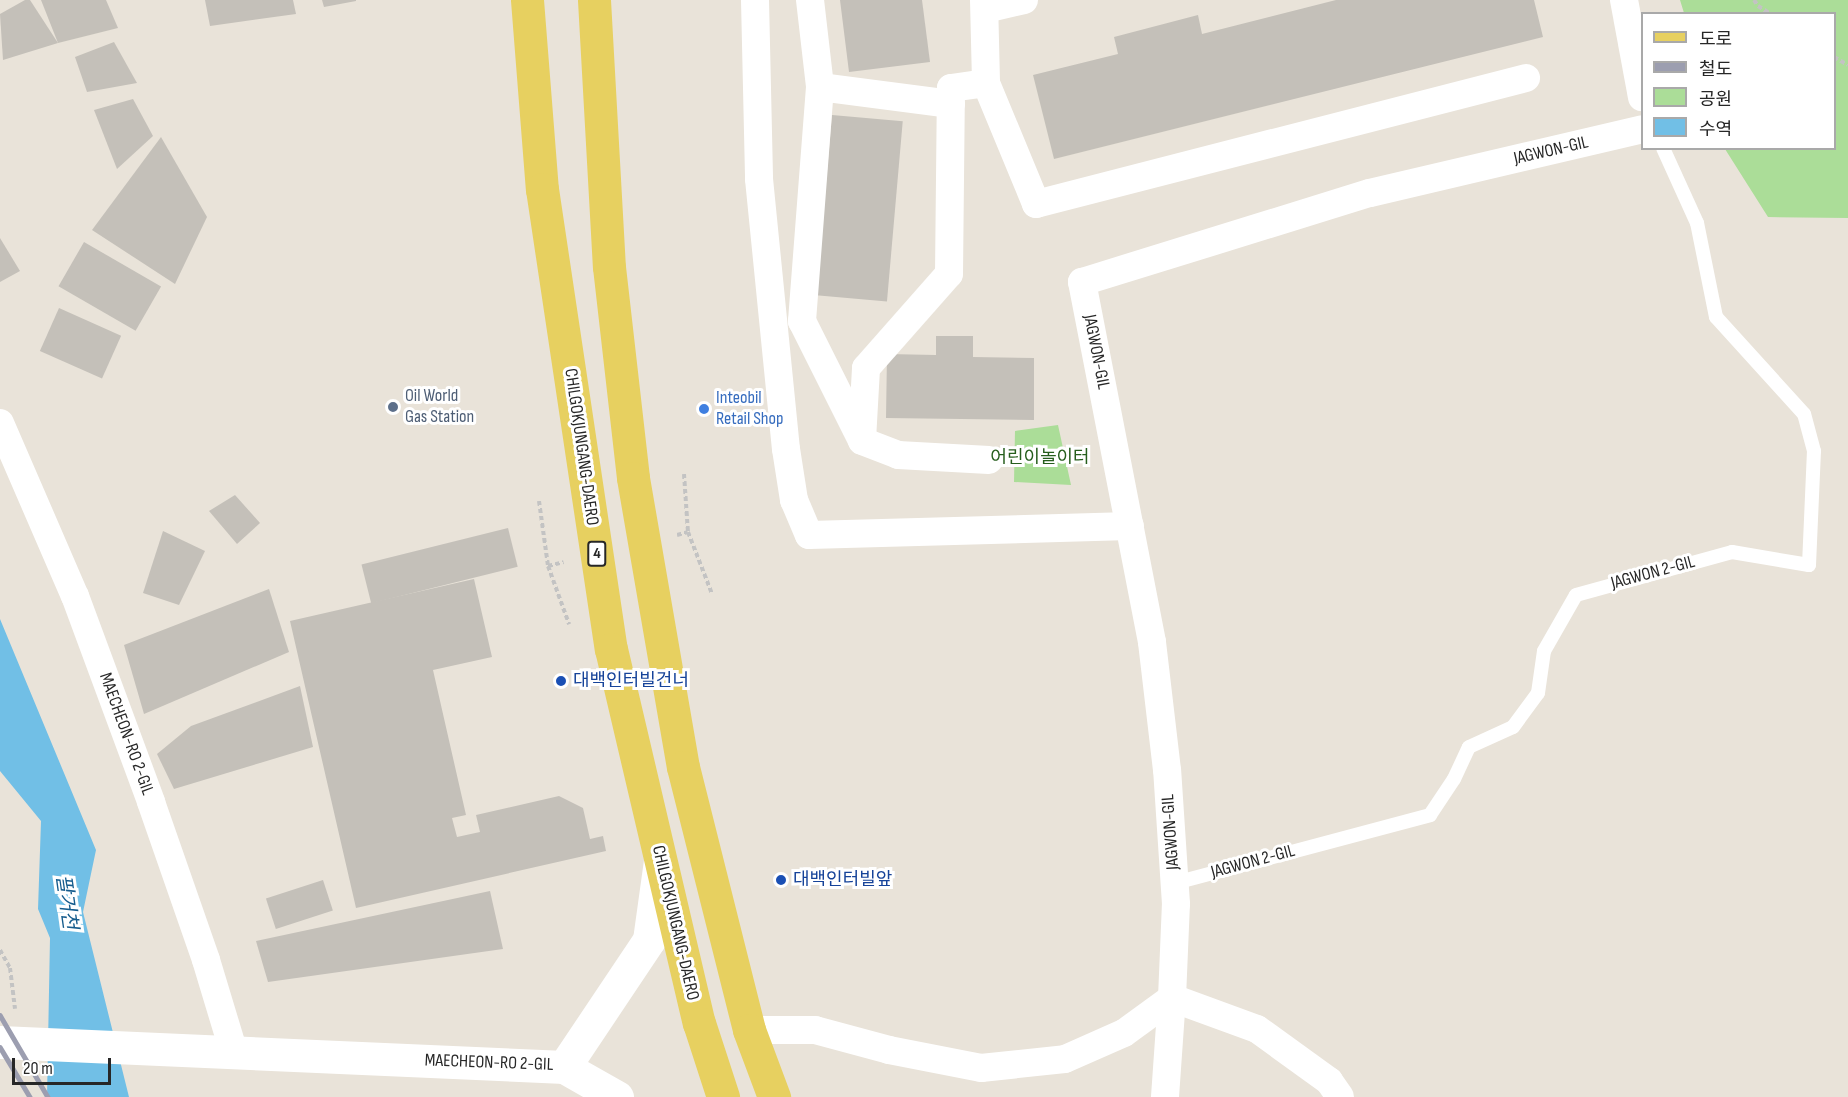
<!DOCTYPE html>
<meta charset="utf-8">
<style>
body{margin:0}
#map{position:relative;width:1848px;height:1097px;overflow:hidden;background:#e9e3d9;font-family:"Sofia Sans Condensed","Noto Sans KR",sans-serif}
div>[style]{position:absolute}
.green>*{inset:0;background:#abdd98}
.water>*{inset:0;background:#71bfe6}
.building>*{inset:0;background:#c4c0b9;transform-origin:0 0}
.path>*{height:4px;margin-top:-2px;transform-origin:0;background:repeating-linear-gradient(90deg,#c3c3c3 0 4.5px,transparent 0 7.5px)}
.lane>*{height:14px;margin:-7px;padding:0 7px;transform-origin:7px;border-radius:7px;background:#fff}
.street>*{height:28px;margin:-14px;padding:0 14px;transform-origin:14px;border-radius:14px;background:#fff}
.secondary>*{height:33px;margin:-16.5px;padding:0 16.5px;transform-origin:16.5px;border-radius:16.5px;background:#fff}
.primary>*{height:33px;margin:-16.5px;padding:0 16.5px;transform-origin:16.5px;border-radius:16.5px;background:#e7d060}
.rail>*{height:4.5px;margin:-2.25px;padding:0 2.25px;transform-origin:2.25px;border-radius:2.25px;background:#9c9eb0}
.dots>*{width:16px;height:16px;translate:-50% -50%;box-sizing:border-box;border:3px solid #fff;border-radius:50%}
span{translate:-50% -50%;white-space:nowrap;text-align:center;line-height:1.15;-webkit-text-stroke:6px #fff;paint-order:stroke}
.shield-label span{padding:2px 4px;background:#fff;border:2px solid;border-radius:4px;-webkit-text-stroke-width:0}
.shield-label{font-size:16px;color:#272727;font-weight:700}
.street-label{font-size:18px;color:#272727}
.service-label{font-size:18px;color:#4e5e75}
.left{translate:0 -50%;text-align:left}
.shop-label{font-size:18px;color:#366cbe}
.park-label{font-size:18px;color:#265e1d}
.transit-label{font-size:18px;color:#164399}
.water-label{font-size:20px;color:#155c8d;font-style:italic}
.legend{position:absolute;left:1641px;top:12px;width:195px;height:138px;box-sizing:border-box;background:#fff;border:2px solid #a9a9a9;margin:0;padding:8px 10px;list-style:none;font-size:18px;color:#272727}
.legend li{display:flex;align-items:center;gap:12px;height:30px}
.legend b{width:30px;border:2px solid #a9a9a9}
.scale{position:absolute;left:12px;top:1058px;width:99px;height:27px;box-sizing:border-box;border:3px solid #272727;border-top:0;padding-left:8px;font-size:18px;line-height:21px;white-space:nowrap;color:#272727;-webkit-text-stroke:4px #fff;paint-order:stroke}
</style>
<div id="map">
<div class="green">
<div style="clip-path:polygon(1680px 0,1848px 0,1848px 218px,1768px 217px,1725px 149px,1834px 148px,1834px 14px,1684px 13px)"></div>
<div style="clip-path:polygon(1058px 425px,1071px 485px,1014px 482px,1015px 431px)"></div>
</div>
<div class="water">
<div style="clip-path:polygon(0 619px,96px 850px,83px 912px,129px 1097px,47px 1097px,50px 938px,38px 909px,41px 821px,0 771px)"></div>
</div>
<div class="building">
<div style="clip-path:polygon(25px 0,30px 0,58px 43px,3px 60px,0 14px)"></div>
<div style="clip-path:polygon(41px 0,106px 0,118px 28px,58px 43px)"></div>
<div style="clip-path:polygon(205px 0,293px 0,296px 14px,210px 26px)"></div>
<div style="clip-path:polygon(322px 0,356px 0,356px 1px,324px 7px)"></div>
<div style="clip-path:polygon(840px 0,922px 0,930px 62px,849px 72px)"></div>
<div style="clip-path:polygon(1336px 0,1534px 0,1543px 37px,1054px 159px,1033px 75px,1118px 54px,1114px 37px,1198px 15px,1202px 34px)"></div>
<div style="clip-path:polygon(114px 42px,137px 83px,87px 92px,75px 57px)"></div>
<div style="clip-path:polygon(133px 99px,153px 136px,117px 169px,94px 110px)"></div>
<div style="left:832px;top:115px;width:71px;height:181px;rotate:5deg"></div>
<div style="clip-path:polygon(161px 137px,207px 217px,175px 284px,92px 230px)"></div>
<div style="clip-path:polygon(0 238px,20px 271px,0 282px)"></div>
<div style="left:84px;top:242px;width:89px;height:51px;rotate:30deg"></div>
<div style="left:59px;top:308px;width:68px;height:47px;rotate:24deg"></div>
<div style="clip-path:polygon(936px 336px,973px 336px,973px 357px,1034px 358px,1034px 420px,886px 418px,887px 354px,936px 355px)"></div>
<div style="clip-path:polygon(235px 495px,260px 523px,237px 544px,209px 511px)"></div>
<div style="left:508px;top:528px;width:40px;height:151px;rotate:76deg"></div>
<div style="clip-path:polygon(163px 531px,205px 551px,179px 605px,143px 593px)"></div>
<div style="clip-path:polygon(474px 579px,492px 657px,433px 670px,466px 815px,452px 818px,457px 837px,480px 832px,476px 815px,559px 796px,583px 808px,590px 839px,603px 836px,606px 851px,356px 908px,290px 621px)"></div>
<div style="clip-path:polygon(269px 589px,289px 652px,144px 714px,124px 645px)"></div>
<div style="clip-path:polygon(300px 686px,313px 747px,174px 789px,157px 754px,191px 726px)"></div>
<div style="left:323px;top:880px;width:32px;height:60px;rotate:72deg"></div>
<div style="clip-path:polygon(490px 891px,503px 949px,268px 982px,256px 941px)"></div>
</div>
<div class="path">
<div style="left:1754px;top:0;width:7px;rotate:56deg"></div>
<div style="left:1758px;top:6px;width:15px;rotate:32deg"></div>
<div style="left:1834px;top:57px;width:16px;rotate:30deg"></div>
<div style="left:684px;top:474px;width:58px;rotate:86.1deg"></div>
<div style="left:688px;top:532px;width:66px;rotate:68.8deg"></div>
<div style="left:539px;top:501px;width:66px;rotate:82.1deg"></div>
<div style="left:548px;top:566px;width:62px;rotate:70.1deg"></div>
<div style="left:677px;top:535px;width:11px;rotate:-15deg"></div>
<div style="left:548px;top:566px;width:16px;rotate:-14deg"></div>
<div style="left:0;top:950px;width:21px;rotate:61deg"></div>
<div style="left:10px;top:968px;width:41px;rotate:83deg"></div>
</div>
<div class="lane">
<div style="left:1175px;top:883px;width:264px;rotate:-14.9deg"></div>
<div style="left:1430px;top:815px;width:43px;rotate:-56.3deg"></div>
<div style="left:1454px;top:779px;width:35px;rotate:-65deg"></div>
<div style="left:1469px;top:747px;width:48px;rotate:-24.4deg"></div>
<div style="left:1513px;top:727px;width:42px;rotate:-53.7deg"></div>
<div style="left:1538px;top:693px;width:42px;rotate:-81.9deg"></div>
<div style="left:1544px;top:651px;width:64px;rotate:-60.3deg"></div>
<div style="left:1576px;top:595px;width:162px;rotate:-15.4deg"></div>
<div style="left:1732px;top:552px;width:78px;rotate:9.6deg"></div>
<div style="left:1809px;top:565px;width:114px;rotate:-87.5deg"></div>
<div style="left:1814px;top:451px;width:38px;rotate:-105deg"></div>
<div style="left:1804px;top:414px;width:131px;rotate:-132.2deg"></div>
<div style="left:1716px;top:317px;width:96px;rotate:-101.4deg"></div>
<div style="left:1697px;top:223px;width:82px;rotate:-114.4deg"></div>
</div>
<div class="street">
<div style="left:755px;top:0;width:179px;rotate:88.7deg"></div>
<div style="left:759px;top:179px;width:271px;rotate:84.3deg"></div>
<div style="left:786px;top:449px;width:52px;rotate:81.1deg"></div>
<div style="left:794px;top:500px;width:38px;rotate:67deg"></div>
<div style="left:809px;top:535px;width:321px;rotate:-1.6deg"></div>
<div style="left:810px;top:0;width:88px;rotate:83.4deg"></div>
<div style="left:984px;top:0;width:83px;rotate:88.6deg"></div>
<div style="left:986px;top:83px;width:131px;rotate:67.5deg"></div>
<div style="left:1036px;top:204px;width:506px;rotate:-14.42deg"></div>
<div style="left:1624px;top:0;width:99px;rotate:79.5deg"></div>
<div style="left:985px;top:9px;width:40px;rotate:-13deg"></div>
<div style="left:951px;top:104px;width:132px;rotate:-172.6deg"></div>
<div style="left:820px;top:87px;width:235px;rotate:94.4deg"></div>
<div style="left:802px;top:321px;width:134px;rotate:63.4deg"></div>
<div style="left:862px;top:441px;width:39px;rotate:21deg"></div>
<div style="left:898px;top:455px;width:91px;rotate:3.1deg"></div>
<div style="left:0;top:423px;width:189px;rotate:66.6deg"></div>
<div style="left:75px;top:596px;width:220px;rotate:69.7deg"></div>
<div style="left:151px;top:802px;width:167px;rotate:70.8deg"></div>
<div style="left:206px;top:960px;width:97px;rotate:73.2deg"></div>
<div style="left:862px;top:440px;width:72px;rotate:-86.8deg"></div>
<div style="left:866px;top:368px;width:125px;rotate:-48.6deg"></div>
<div style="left:949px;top:274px;width:186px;rotate:-89.4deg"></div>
<div style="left:951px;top:88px;width:35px;rotate:-8deg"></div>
<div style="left:749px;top:1030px;width:66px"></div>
<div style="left:815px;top:1030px;width:77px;rotate:15.1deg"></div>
<div style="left:889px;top:1050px;width:94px;rotate:11.1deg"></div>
<div style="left:981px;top:1068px;width:84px;rotate:-6.1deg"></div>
<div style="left:1065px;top:1059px;width:64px;rotate:-23.8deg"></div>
<div style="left:1124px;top:1033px;width:59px;rotate:-36.1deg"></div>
<div style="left:1172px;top:998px;width:94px;rotate:-87.6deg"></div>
<div style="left:1176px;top:904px;width:134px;rotate:-93.8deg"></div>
<div style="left:1167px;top:770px;width:129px;rotate:-96.7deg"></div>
<div style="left:1152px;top:642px;width:367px;rotate:-101deg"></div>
<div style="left:1082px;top:282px;width:301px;rotate:-17.2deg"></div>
<div style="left:1370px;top:193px;width:279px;rotate:-13.2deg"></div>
<div style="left:1165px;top:1097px;width:99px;rotate:-86deg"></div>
<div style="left:1172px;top:998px;width:90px;rotate:20deg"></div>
<div style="left:1257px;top:1029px;width:89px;rotate:35.8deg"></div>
<div style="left:1329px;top:1081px;width:19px;rotate:55deg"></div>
</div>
<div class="secondary">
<div style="left:0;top:1042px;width:565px;rotate:2.54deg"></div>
<div style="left:564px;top:1067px;width:61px;rotate:29.5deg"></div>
<div style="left:564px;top:1067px;width:153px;rotate:-56.2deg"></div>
<div style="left:649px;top:940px;width:80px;rotate:-82.1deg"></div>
</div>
<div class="primary">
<div style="left:527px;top:0;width:190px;rotate:85.5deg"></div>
<div style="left:542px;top:189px;width:465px;rotate:81.5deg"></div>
<div style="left:611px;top:649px;width:384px;rotate:76.8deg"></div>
<div style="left:699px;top:1023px;width:78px;rotate:72deg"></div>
<div style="left:594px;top:0;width:267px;rotate:86.8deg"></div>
<div style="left:609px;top:267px;width:212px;rotate:83.5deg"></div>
<div style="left:633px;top:478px;width:293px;rotate:80.2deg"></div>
<div style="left:683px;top:767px;width:271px;rotate:75.9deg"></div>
<div style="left:749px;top:1030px;width:72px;rotate:69.5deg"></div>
</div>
<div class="rail">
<div style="left:0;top:1015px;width:95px;rotate:59.7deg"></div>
<div style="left:0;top:1047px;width:58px;rotate:59deg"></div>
</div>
<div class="dots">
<div style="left:393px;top:407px;background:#5c6f8a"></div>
<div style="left:704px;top:409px;background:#3f7fe0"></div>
<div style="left:561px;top:681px;background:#1a4fb4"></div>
<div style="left:781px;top:880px;background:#1a4fb4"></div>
</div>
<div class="shield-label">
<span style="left:597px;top:554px">4</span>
</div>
<div class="street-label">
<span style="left:1551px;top:151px;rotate:-13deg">JAGWON-GIL</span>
<span style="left:1096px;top:352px;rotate:79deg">JAGWON-GIL</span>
<span style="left:581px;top:447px;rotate:82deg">CHILGOKJUNGANG-DAERO</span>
<span style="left:1653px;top:573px;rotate:-15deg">JAGWON 2-GIL</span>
<span style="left:126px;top:734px;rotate:70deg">MAECHEON-RO 2-GIL</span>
<span style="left:1171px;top:832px;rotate:-94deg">JAGWON-GIL</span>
<span style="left:1253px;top:862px;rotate:-15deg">JAGWON 2-GIL</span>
<span style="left:675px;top:923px;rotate:77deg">CHILGOKJUNGANG-DAERO</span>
<span style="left:489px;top:1063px;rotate:2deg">MAECHEON-RO 2-GIL</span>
</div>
<div class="service-label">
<span class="left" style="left:405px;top:407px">Oil World<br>Gas Station</span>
</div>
<div class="shop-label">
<span class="left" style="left:716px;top:409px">Inteobil<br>Retail Shop</span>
</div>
<div class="park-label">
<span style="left:1040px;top:458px">어린이놀이터</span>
</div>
<div class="transit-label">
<span class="left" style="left:573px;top:681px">대백인터빌건너</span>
<span class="left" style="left:793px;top:880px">대백인터빌앞</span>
</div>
<div class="water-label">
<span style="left:66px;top:902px;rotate:82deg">팔거천</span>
</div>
<ul class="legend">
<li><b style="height:8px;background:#e7d060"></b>도로</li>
<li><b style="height:8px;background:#9c9eb0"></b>철도</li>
<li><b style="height:16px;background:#abdd98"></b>공원</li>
<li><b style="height:16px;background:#71bfe6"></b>수역</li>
</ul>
<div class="scale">20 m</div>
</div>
